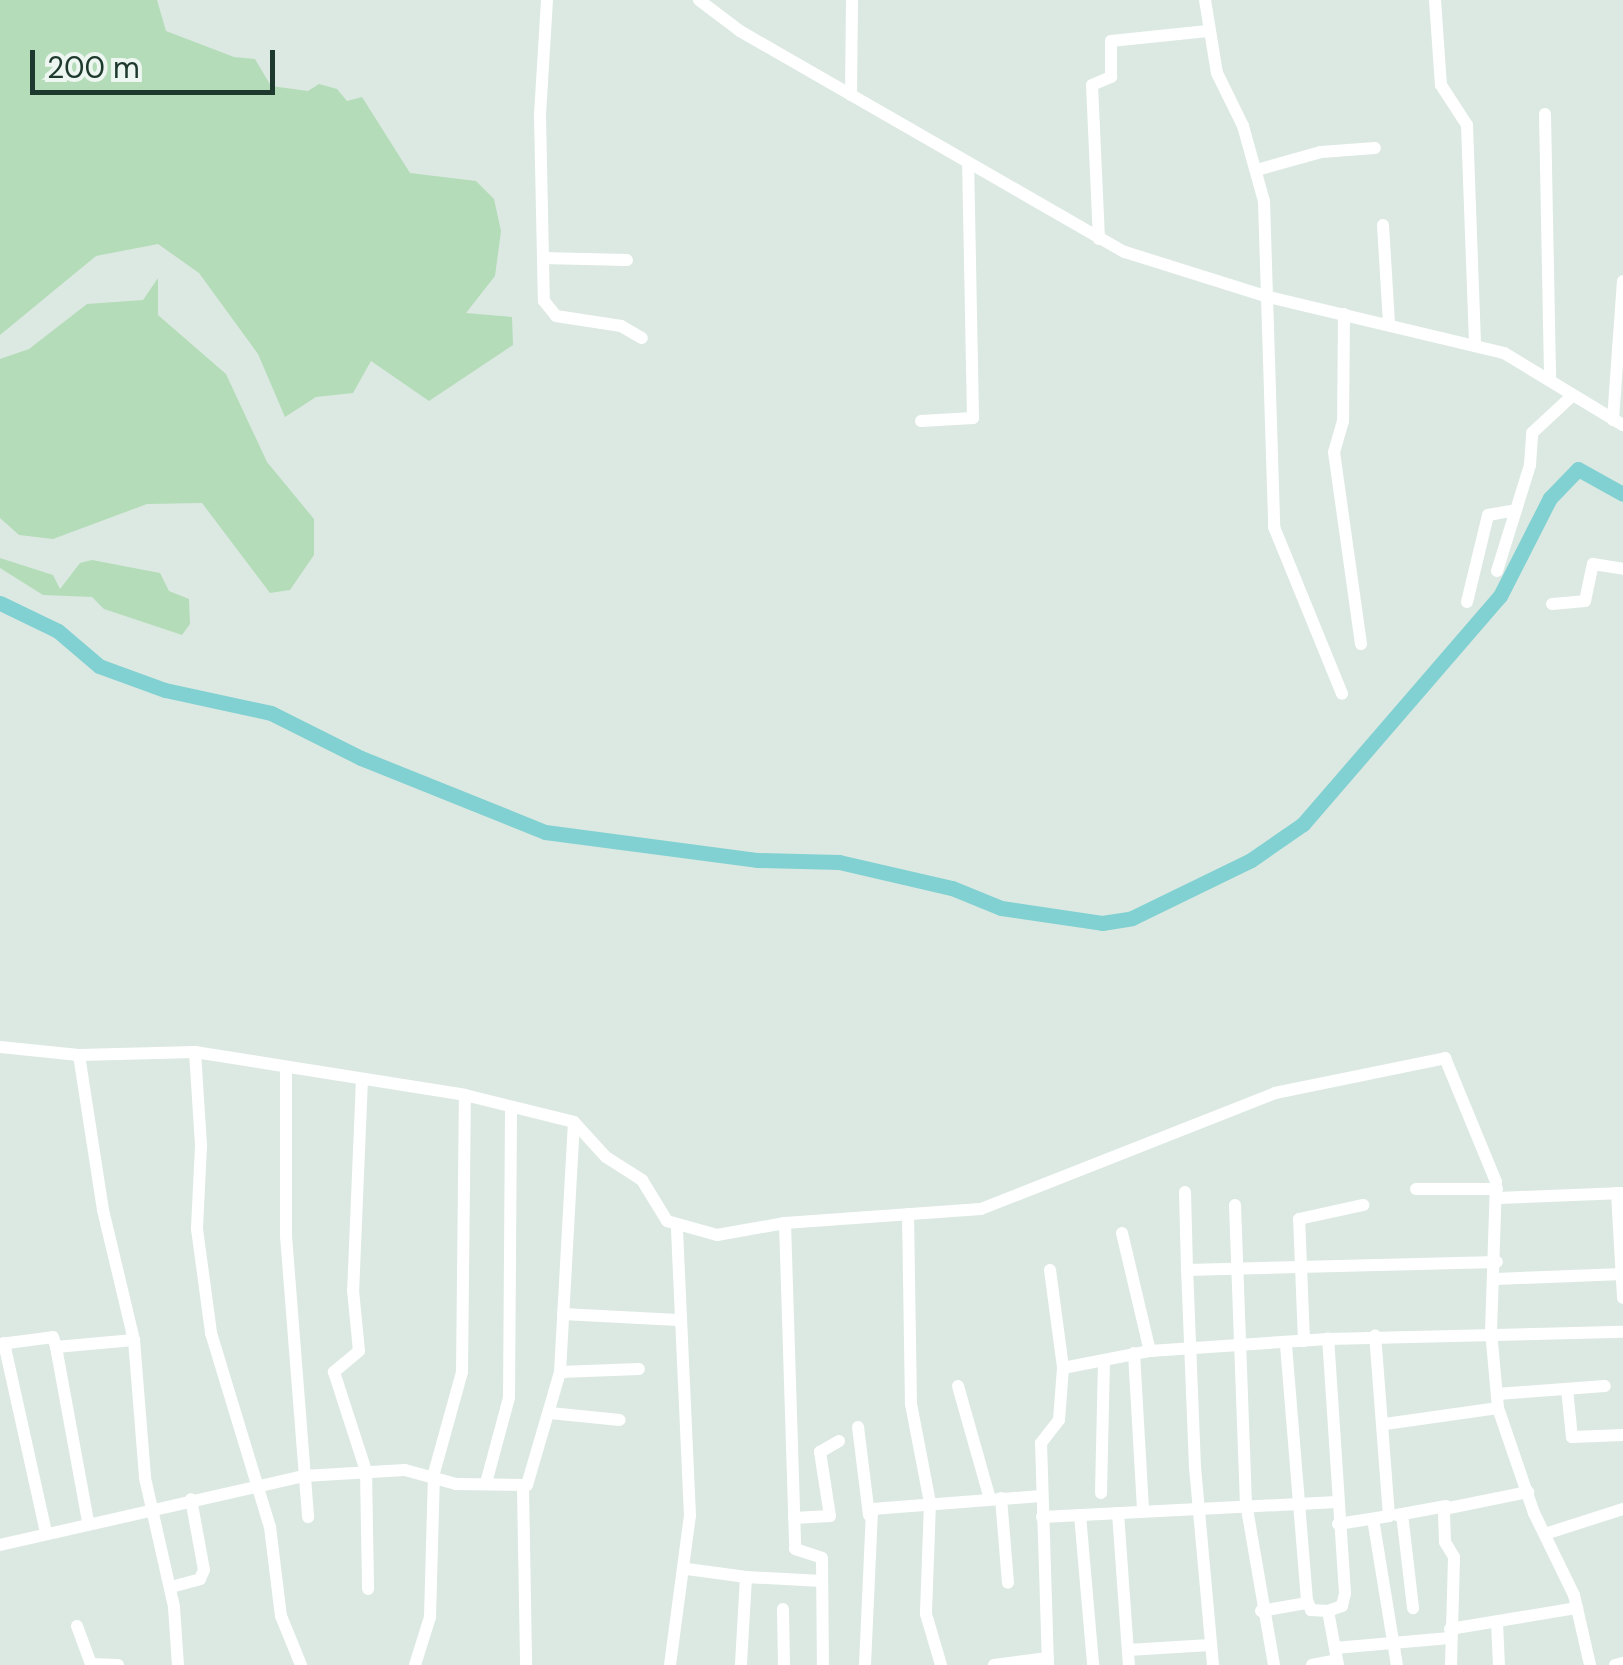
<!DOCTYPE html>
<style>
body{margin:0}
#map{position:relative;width:1623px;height:1665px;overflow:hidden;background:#dce9e2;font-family:"DM Sans",sans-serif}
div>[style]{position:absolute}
.green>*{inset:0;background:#b4dcb9}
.river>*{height:15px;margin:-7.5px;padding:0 7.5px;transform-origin:7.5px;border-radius:7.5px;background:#81d1d2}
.minor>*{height:12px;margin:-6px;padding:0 6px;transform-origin:6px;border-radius:6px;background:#fff}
span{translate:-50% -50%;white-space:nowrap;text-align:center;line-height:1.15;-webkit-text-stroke:10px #edf6f0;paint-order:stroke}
.scale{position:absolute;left:30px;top:50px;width:245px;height:45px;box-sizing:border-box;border:5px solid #1e392e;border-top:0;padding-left:12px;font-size:30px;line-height:35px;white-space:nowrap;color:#1e392e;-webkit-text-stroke:8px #edf6f0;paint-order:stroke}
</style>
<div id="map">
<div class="green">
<div style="clip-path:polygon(0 0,157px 0,166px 31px,234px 57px,255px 59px,271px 86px,308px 91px,319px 84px,337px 89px,347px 101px,362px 97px,410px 173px,476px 181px,494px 199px,501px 231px,495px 276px,466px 313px,512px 317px,513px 345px,429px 401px,371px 361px,353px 393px,316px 397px,285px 417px,258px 354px,199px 273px,158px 244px,96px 256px,0 335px)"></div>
<div style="clip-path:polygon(158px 278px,158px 315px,226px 374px,267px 462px,314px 519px,314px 555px,290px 590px,270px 593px,202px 503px,147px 504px,53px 539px,19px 535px,0 518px,0 359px,29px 349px,87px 304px,143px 300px)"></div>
<div style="clip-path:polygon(0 558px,53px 575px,60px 589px,80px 563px,92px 560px,160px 573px,169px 591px,189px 599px,190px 624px,182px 635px,104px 609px,92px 597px,43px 595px,0 568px)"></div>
</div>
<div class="river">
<div style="left:0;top:603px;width:64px;rotate:25.8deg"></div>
<div style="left:58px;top:631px;width:54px;rotate:40.5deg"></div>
<div style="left:99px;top:666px;width:70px;rotate:20deg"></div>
<div style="left:165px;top:690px;width:108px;rotate:12.2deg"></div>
<div style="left:271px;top:713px;width:101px;rotate:26.6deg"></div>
<div style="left:361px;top:758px;width:198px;rotate:21.9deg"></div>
<div style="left:545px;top:832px;width:215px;rotate:7.5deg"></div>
<div style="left:758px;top:860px;width:81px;rotate:1.4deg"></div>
<div style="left:839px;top:862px;width:116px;rotate:13deg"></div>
<div style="left:952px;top:888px;width:53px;rotate:22.2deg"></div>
<div style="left:1001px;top:908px;width:102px;rotate:8.4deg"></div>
<div style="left:1102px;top:923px;width:30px;rotate:-9deg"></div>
<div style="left:1132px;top:918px;width:132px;rotate:-26deg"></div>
<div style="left:1251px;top:860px;width:63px;rotate:-34.7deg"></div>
<div style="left:1303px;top:824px;width:301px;rotate:-49.2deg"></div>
<div style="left:1500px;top:596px;width:110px;rotate:-63deg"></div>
<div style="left:1550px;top:498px;width:40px;rotate:-46deg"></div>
<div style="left:1578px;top:469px;width:51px;rotate:29.1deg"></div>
</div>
<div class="minor">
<div style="left:547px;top:0;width:116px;rotate:93.5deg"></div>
<div style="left:540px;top:116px;width:185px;rotate:88.8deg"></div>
<div style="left:544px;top:301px;width:19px;rotate:51deg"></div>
<div style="left:556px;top:316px;width:66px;rotate:8.7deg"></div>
<div style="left:621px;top:326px;width:24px;rotate:30deg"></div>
<div style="left:699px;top:0;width:51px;rotate:37.1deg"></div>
<div style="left:740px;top:31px;width:444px;rotate:29.9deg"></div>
<div style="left:1125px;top:252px;width:151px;rotate:17.4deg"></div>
<div style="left:1269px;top:297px;width:242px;rotate:13.4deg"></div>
<div style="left:1504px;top:353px;width:139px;rotate:31.2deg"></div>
<div style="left:1205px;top:0;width:74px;rotate:80.7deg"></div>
<div style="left:1217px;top:73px;width:59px;rotate:63.9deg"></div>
<div style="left:1243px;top:126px;width:78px;rotate:74.4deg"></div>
<div style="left:1264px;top:201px;width:326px;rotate:88.2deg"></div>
<div style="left:1274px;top:527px;width:180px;rotate:67.8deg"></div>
<div style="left:1435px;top:0;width:85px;rotate:86deg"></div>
<div style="left:1441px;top:85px;width:48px;rotate:57deg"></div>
<div style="left:1467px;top:125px;width:218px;rotate:87.9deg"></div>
<div style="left:851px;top:95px;width:95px;rotate:-89.4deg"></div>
<div style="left:1545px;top:114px;width:265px;rotate:88.9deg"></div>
<div style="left:1257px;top:170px;width:66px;rotate:-15.7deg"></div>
<div style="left:1321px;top:152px;width:54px;rotate:-4.2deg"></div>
<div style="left:1383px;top:225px;width:99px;rotate:86.5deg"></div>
<div style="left:1099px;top:239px;width:154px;rotate:-92.6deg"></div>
<div style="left:1092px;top:85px;width:21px;rotate:-23deg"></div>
<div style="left:1111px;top:77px;width:36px;rotate:-90deg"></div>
<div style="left:1111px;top:41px;width:97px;rotate:-5.9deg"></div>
<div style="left:543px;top:258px;width:84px;rotate:1.4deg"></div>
<div style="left:1344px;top:314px;width:107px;rotate:90.5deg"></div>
<div style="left:1343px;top:421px;width:32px;rotate:106deg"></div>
<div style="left:1334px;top:452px;width:194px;rotate:82deg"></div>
<div style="left:1613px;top:420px;width:139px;rotate:-85.9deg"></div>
<div style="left:921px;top:421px;width:52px;rotate:-3.3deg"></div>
<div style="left:973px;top:418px;width:252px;rotate:-91.1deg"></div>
<div style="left:1497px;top:571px;width:111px;rotate:-72.7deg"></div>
<div style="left:1530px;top:465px;width:32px;rotate:-86deg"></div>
<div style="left:1532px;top:433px;width:56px;rotate:-42.8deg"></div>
<div style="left:1467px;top:602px;width:89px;rotate:-76.4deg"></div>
<div style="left:1488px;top:515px;width:28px;rotate:-10deg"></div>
<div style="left:1552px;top:604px;width:33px;rotate:-5deg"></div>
<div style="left:1585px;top:601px;width:38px;rotate:-78deg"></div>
<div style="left:1593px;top:564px;width:30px;rotate:9deg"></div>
<div style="left:0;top:1047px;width:79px;rotate:5.8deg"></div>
<div style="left:79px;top:1055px;width:116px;rotate:-1.5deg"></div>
<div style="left:195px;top:1052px;width:273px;rotate:9deg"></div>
<div style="left:465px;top:1095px;width:112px;rotate:13.9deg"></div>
<div style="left:574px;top:1122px;width:47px;rotate:47.6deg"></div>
<div style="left:606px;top:1157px;width:43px;rotate:32.6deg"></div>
<div style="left:642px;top:1180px;width:48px;rotate:58.6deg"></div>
<div style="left:667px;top:1221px;width:52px;rotate:15.6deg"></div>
<div style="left:717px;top:1235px;width:69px;rotate:-10deg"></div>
<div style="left:785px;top:1223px;width:196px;rotate:-4.1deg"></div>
<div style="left:981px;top:1209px;width:316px;rotate:-21.5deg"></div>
<div style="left:1275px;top:1093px;width:174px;rotate:-11.6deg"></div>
<div style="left:1445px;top:1058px;width:134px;rotate:67.6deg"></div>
<div style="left:1496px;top:1182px;width:149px;rotate:91.9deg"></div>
<div style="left:1491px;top:1331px;width:77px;rotate:84.8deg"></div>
<div style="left:1498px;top:1408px;width:111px;rotate:71.1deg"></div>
<div style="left:1534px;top:1513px;width:91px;rotate:64deg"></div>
<div style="left:1574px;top:1595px;width:72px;rotate:77.1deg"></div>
<div style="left:195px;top:1052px;width:94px;rotate:86.3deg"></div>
<div style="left:201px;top:1146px;width:83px;rotate:92.8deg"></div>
<div style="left:197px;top:1229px;width:105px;rotate:82.3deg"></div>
<div style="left:211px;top:1333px;width:203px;rotate:73.1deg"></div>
<div style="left:270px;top:1527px;width:90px;rotate:83deg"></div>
<div style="left:281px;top:1616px;width:53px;rotate:67.8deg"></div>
<div style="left:79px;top:1055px;width:157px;rotate:81.2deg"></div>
<div style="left:103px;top:1210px;width:134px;rotate:76.6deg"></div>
<div style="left:134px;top:1340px;width:138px;rotate:85.4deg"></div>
<div style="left:145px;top:1478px;width:132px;rotate:77.3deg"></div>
<div style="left:174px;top:1607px;width:58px;rotate:86.1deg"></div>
<div style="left:286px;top:1071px;width:165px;rotate:90deg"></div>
<div style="left:286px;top:1236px;width:282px;rotate:85.5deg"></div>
<div style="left:362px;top:1079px;width:211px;rotate:92.4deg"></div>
<div style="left:353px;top:1290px;width:61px;rotate:84.4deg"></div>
<div style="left:359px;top:1351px;width:33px;rotate:140deg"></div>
<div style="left:334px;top:1372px;width:104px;rotate:72.1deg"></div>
<div style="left:366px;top:1471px;width:118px;rotate:89deg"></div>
<div style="left:1416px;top:1189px;width:81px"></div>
<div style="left:1185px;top:1192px;width:78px;rotate:88.5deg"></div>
<div style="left:1617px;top:1193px;width:105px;rotate:86.7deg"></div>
<div style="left:1498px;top:1198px;width:125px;rotate:-2.3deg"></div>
<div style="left:1235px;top:1205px;width:298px;rotate:87.9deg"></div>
<div style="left:1246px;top:1503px;width:164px;rotate:80.2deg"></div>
<div style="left:908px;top:1214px;width:190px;rotate:89.1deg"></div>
<div style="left:911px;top:1404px;width:101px;rotate:79.1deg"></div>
<div style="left:930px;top:1503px;width:111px;rotate:92.1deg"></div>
<div style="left:926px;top:1614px;width:53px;rotate:73.6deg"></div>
<div style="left:785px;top:1223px;width:326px;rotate:88.2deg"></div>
<div style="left:795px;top:1549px;width:28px;rotate:18deg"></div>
<div style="left:822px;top:1558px;width:107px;rotate:89.5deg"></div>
<div style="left:1122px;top:1233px;width:121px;rotate:76.7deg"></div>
<div style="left:1050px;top:1270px;width:99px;rotate:82.4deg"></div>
<div style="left:1496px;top:1279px;width:127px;rotate:-2.3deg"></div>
<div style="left:563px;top:1314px;width:115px;rotate:3deg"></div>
<div style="left:1304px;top:1341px;width:122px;rotate:-92.3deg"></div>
<div style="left:1299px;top:1219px;width:66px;rotate:-12.3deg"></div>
<div style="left:4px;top:1343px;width:194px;rotate:77.5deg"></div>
<div style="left:0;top:1344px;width:53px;rotate:-7.5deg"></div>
<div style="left:53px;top:1337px;width:10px;rotate:73deg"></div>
<div style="left:56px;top:1347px;width:78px;rotate:-5.1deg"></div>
<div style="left:1286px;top:1345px;width:256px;rotate:85.3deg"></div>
<div style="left:1307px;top:1600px;width:11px;rotate:68deg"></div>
<div style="left:1311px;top:1610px;width:17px;rotate:3deg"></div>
<div style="left:1328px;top:1611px;width:15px;rotate:-20deg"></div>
<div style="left:1342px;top:1606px;width:13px;rotate:-77deg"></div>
<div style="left:1345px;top:1593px;width:255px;rotate:-93.8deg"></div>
<div style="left:56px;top:1347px;width:178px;rotate:79.6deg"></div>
<div style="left:1134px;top:1353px;width:157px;rotate:86.7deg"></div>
<div style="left:560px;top:1372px;width:79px;rotate:-2.2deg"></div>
<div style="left:958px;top:1386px;width:117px;rotate:74.2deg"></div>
<div style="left:1567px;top:1389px;width:48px;rotate:84.1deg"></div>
<div style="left:1572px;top:1437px;width:51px;rotate:-2.2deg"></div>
<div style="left:1497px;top:1394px;width:108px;rotate:-4.2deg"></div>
<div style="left:550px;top:1413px;width:70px;rotate:5.7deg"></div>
<div style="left:1385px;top:1424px;width:114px;rotate:-8.1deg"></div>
<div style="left:858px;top:1427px;width:89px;rotate:82.9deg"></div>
<div style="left:486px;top:1483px;width:88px;rotate:-74.9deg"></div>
<div style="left:509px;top:1398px;width:291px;rotate:-89.6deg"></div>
<div style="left:523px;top:1487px;width:178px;rotate:89deg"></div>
<div style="left:1101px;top:1493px;width:131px;rotate:-88.7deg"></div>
<div style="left:1001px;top:1498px;width:85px;rotate:85.3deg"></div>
<div style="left:1118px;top:1513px;width:152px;rotate:85.9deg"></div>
<div style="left:1402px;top:1514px;width:95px;rotate:83.3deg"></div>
<div style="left:1080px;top:1515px;width:151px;rotate:85deg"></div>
<div style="left:1397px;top:1515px;width:50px;rotate:-10.4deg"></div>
<div style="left:1042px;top:1517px;width:295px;rotate:-2.9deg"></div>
<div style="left:794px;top:1518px;width:36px;rotate:-3deg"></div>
<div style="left:830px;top:1516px;width:65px;rotate:-98.9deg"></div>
<div style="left:820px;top:1452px;width:22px;rotate:-30deg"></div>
<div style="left:1373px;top:1519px;width:148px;rotate:80.7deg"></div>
<div style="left:1338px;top:1524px;width:52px;rotate:-8.9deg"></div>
<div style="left:1389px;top:1516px;width:181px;rotate:-94.4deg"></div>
<div style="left:1545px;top:1534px;width:82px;rotate:-17.8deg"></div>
<div style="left:0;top:1545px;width:312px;rotate:-12.8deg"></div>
<div style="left:304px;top:1476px;width:101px;rotate:-3.4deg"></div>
<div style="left:405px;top:1470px;width:53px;rotate:15.4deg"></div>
<div style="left:456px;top:1484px;width:71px;rotate:0.8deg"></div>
<div style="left:527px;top:1485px;width:118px;rotate:-73.7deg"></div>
<div style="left:560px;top:1372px;width:250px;rotate:-86.8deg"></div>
<div style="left:687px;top:1569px;width:60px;rotate:7.7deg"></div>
<div style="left:746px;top:1577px;width:88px;rotate:93.3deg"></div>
<div style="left:746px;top:1577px;width:76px;rotate:3deg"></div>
<div style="left:171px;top:1587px;width:30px;rotate:-15deg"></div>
<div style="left:200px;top:1579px;width:10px;rotate:-66deg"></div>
<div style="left:204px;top:1570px;width:72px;rotate:-100.4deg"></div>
<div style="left:783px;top:1609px;width:56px;rotate:89deg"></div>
<div style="left:1261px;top:1611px;width:47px;rotate:-9.9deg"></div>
<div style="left:1328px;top:1611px;width:55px;rotate:79.5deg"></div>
<div style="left:1497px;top:1623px;width:42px;rotate:87.3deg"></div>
<div style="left:77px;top:1626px;width:40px;rotate:69.8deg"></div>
<div style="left:91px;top:1664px;width:27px;rotate:2deg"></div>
<div style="left:1450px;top:1629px;width:129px;rotate:-9.4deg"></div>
<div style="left:1335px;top:1648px;width:115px;rotate:-5deg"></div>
<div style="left:1128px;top:1650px;width:82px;rotate:-3.5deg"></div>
<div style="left:415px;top:1665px;width:50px;rotate:-72.6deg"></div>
<div style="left:430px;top:1617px;width:144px;rotate:-88.4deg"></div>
<div style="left:434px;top:1473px;width:105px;rotate:-74.5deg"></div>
<div style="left:462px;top:1372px;width:277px;rotate:-89.4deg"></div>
<div style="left:670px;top:1665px;width:150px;rotate:-82.4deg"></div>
<div style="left:690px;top:1516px;width:289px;rotate:-92.6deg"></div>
<div style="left:865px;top:1665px;width:156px;rotate:-87.4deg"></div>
<div style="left:872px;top:1509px;width:169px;rotate:-4.4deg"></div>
<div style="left:994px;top:1665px;width:54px;rotate:-7.4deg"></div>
<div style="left:1048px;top:1665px;width:222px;rotate:-91.8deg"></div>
<div style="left:1041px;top:1443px;width:29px;rotate:-52deg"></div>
<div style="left:1059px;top:1420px;width:52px;rotate:-85.6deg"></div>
<div style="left:1063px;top:1368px;width:89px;rotate:-11.1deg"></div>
<div style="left:1150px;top:1351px;width:178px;rotate:-3.9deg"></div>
<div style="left:1328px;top:1339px;width:295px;rotate:-1.4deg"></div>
<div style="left:1213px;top:1665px;width:199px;rotate:-95.2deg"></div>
<div style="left:1195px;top:1467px;width:197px;rotate:-92.3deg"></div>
<div style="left:1187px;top:1270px;width:310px;rotate:-1.5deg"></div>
<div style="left:1312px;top:1665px;width:25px;rotate:-11deg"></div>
<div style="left:1451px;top:1665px;width:108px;rotate:-88.4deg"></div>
<div style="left:1454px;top:1557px;width:17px;rotate:-121deg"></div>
<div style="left:1445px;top:1542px;width:33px;rotate:-92deg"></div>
<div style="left:1444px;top:1509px;width:86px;rotate:-11.4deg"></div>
<div style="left:1615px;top:1665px;width:8px;rotate:-14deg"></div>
</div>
<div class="scale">200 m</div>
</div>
